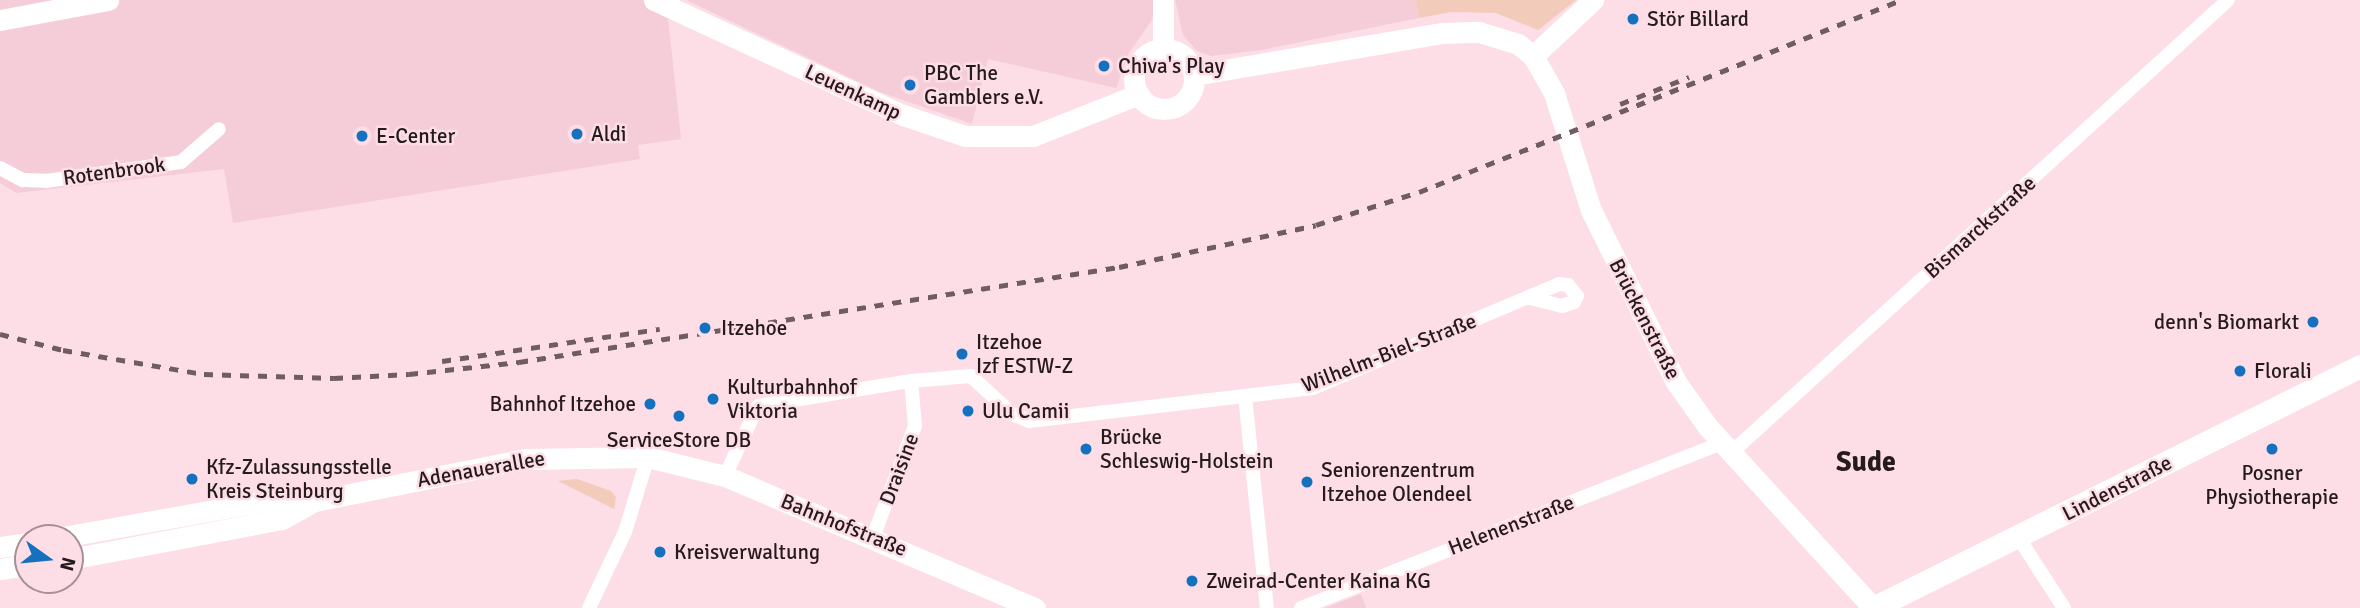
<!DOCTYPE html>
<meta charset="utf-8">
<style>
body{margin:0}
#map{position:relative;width:2360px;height:608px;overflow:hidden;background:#fddde6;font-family:Signika,sans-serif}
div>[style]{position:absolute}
.built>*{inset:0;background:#f5cdd8}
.green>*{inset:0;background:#f3cbbb}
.street>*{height:14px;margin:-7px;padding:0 7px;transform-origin:7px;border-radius:7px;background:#fff}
.secondary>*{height:21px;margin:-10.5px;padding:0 10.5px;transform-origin:10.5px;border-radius:10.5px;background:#fff}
.secondary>.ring{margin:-10.5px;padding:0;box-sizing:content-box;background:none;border:21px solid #fff;border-radius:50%}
.primary>*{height:23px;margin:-11.5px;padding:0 11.5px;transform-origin:11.5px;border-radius:11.5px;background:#fff}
.rail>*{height:4.5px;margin-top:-2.25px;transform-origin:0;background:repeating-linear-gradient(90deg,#705d63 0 9px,transparent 0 18px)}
.dots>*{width:19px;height:19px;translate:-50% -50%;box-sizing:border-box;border:4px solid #fddde6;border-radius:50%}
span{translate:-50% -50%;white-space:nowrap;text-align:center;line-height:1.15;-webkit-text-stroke:5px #fddde6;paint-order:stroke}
.poi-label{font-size:21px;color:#251a1d}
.left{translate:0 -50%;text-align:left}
.right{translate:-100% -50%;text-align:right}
.street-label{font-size:21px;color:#251a1d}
.district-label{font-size:28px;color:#251a1d;font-weight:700}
.north{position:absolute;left:14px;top:524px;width:70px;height:70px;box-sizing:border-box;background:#fddde6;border:2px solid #a78f96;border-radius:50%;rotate:105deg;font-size:19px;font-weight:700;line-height:28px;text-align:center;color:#251a1d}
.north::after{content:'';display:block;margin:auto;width:24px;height:32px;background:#1571be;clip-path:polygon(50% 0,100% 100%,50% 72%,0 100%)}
</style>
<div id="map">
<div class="built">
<div style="clip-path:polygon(0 0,666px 0,681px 139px,638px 145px,640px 159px,233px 223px,224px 169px,16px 193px,0 183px)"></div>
<div style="clip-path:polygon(686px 0,1156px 0,1152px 20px,1129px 53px,1116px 88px,988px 59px,972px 124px,880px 92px)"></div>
<div style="clip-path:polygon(1175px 0,1416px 0,1419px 18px,1262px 50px,1211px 56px,1197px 51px,1183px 35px)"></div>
<div style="clip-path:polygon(1361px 594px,1366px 608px,1325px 608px)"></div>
</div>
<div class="green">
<div style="clip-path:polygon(1416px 0,1576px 0,1538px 30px,1496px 13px,1451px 12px,1419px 18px)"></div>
<div style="clip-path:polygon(577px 479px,611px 491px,616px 497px,614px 509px,558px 481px)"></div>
</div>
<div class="street">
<div style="left:0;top:168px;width:26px;rotate:28deg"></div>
<div style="left:23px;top:180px;width:23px;rotate:2deg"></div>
<div style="left:46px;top:181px;width:136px;rotate:-8deg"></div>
<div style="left:181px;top:162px;width:50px;rotate:-41deg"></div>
<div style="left:911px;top:381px;width:60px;rotate:-4.8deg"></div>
<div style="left:971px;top:376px;width:56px;rotate:42.8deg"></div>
<div style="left:1012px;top:414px;width:18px;rotate:22deg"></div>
<div style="left:1029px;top:421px;width:217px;rotate:-6.6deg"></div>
<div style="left:1245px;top:396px;width:213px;rotate:84.1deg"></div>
<div style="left:1245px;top:396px;width:68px;rotate:-6.7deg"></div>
<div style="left:1313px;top:388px;width:267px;rotate:-22.9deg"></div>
<div style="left:1559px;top:284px;width:9px;rotate:6deg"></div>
<div style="left:1568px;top:285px;width:14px;rotate:51deg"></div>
<div style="left:1577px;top:296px;width:7px;rotate:117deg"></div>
<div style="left:1574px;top:302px;width:13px;rotate:162deg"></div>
<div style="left:1562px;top:306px;width:33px;rotate:-166deg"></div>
<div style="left:1731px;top:453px;width:672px;rotate:-42.35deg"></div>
<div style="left:725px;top:476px;width:77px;rotate:-64.8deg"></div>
<div style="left:758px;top:406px;width:155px;rotate:-9.3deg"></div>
<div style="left:911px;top:381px;width:45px;rotate:84.9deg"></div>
<div style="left:915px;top:426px;width:119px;rotate:110.7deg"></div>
<div style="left:2018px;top:537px;width:85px;rotate:57.1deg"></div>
<div style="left:589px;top:608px;width:84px;rotate:-64.7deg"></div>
<div style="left:625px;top:532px;width:78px;rotate:-73deg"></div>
<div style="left:1301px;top:608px;width:452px;rotate:-21.4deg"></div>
</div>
<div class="secondary">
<div style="left:654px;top:0;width:274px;rotate:24.8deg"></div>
<div style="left:903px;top:115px;width:65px;rotate:18.7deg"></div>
<div style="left:965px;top:136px;width:68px"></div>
<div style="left:1033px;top:136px;width:114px;rotate:-21.6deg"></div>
<div style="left:1163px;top:0;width:48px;rotate:90deg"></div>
<div style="left:0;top:20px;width:110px;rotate:-10.5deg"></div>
<div class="ring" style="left:1134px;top:49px;width:39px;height:39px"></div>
<div style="left:1533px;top:56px;width:82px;rotate:-43deg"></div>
<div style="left:1194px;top:75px;width:252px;rotate:-9.6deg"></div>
<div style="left:1442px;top:33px;width:37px;rotate:-2deg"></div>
<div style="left:1479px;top:32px;width:41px;rotate:17.1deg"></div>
<div style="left:1518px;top:44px;width:19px;rotate:39deg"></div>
<div style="left:1533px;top:56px;width:43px;rotate:60.4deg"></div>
<div style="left:1554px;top:93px;width:123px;rotate:72.5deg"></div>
<div style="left:1591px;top:210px;width:192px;rotate:63.7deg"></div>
<div style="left:1676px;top:382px;width:55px;rotate:54.6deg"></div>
<div style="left:1708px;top:427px;width:245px;rotate:47.6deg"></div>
<div style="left:57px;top:538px;width:222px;rotate:-10.1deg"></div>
<div style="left:276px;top:499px;width:39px;rotate:3deg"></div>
<div style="left:315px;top:501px;width:214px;rotate:-11.3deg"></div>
<div style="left:525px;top:459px;width:123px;rotate:-0.9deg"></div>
<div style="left:648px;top:457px;width:79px;rotate:13.9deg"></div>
<div style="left:725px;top:476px;width:337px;rotate:23.1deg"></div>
<div style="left:0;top:547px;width:28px;rotate:-8deg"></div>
<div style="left:70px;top:559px;width:216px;rotate:-10.7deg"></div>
<div style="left:282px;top:519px;width:38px;rotate:-29deg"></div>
<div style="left:0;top:569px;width:28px;rotate:-8deg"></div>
</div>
<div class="primary">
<div style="left:1873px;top:608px;width:544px;rotate:-26.42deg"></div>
</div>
<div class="rail">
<div style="left:1620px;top:104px;width:74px;rotate:-21.4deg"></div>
<div style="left:0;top:334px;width:65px;rotate:14.3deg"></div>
<div style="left:63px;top:350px;width:143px;rotate:9.7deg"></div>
<div style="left:204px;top:374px;width:130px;rotate:1.8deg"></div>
<div style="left:334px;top:378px;width:75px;rotate:-3.1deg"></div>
<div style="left:409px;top:374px;width:111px;rotate:-6.2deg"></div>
<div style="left:519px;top:362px;width:607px;rotate:-9deg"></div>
<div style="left:1119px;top:267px;width:201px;rotate:-12deg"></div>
<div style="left:1316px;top:225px;width:108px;rotate:-17.8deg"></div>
<div style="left:1419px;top:192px;width:519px;rotate:-21.72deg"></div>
<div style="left:442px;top:361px;width:220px;rotate:-8.4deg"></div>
</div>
<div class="dots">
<div style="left:1633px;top:19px;background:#1571be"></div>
<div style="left:1104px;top:66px;background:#1571be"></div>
<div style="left:910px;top:85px;background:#1571be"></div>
<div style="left:577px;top:134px;background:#1571be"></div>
<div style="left:362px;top:136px;background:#1571be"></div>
<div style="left:2313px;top:322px;background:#1571be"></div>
<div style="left:705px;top:328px;background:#1571be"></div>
<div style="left:962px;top:354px;background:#1571be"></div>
<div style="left:2240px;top:371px;background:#1571be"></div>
<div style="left:713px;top:399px;background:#1571be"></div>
<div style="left:650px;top:404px;background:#1571be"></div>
<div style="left:968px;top:411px;background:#1571be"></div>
<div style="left:679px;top:416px;background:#1571be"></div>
<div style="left:1086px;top:449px;background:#1571be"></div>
<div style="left:2272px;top:449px;background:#1571be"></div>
<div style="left:192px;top:479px;background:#1571be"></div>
<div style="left:1307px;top:482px;background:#1571be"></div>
<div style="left:660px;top:552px;background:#1571be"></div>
<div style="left:1192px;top:581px;background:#1571be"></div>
</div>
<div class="poi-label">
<span class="left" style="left:1647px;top:19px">Stör Billard</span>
<span class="left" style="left:1118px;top:66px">Chiva's Play</span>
<span class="left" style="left:924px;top:85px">PBC The<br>Gamblers e.V.</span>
<span class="left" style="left:591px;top:134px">Aldi</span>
<span class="left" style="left:376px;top:136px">E-Center</span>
<span class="right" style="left:2299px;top:322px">denn's Biomarkt</span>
<span class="left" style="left:721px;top:328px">Itzehoe</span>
<span class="left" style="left:976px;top:354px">Itzehoe<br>Izf ESTW-Z</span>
<span class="left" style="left:2254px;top:371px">Florali</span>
<span class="left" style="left:727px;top:399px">Kulturbahnhof<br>Viktoria</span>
<span class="right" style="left:636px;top:404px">Bahnhof Itzehoe</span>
<span class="left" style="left:982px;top:411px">Ulu Camii</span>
<span class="left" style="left:1100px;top:449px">Brücke<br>Schleswig-Holstein</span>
<span style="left:679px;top:440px">ServiceStore DB</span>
<span class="left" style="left:206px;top:479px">Kfz-Zulassungsstelle<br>Kreis Steinburg</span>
<span class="left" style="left:1321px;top:482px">Seniorenzentrum<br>Itzehoe Olendeel</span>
<span style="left:2272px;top:485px">Posner<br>Physiotherapie</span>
<span class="left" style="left:674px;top:552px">Kreisverwaltung</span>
<span class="left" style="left:1206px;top:581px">Zweirad-Center Kaina KG</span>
</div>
<div class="street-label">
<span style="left:853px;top:92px;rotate:25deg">Leuenkamp</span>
<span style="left:114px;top:171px;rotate:-8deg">Rotenbrook</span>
<span style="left:1980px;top:227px;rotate:-42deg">Bismarckstraße</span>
<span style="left:1645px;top:319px;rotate:63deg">Brückenstraße</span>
<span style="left:1389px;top:353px;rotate:-21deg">Wilhelm-Biel-Straße</span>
<span style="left:481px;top:469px;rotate:-10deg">Adenauerallee</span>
<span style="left:899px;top:469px;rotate:-69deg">Draisine</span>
<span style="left:2117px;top:488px;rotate:-27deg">Lindenstraße</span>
<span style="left:844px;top:525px;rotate:22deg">Bahnhofstraße</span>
<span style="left:1511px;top:525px;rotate:-21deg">Helenenstraße</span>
</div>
<div class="district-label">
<span style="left:1866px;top:462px">Sude</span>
</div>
<div class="north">N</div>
</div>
